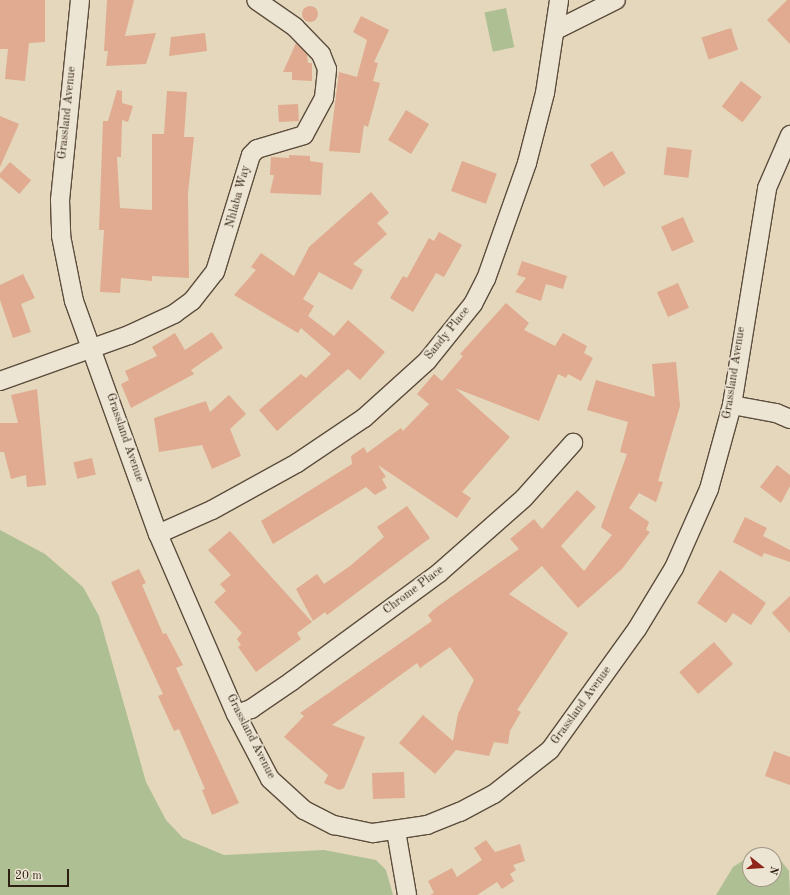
<!DOCTYPE html>
<style>
body{margin:0}
#map{position:relative;width:790px;height:895px;overflow:hidden;background:#e4d7bb;font-family:"Old Standard TT",serif}
div>[style]{position:absolute}
.green>*{inset:0;background:#aebf94;transform-origin:0 0}
.building>*{inset:0;background:#e0ab90;transform-origin:0 0}
.round{border-radius:50%}
.roads{filter:drop-shadow(1px 0 #5c4d3d) drop-shadow(-1px 0 #5c4d3d) drop-shadow(0 1px #5c4d3d) drop-shadow(0 -1px #5c4d3d)}
.minor>*{height:18px;margin:-9px;padding:0 9px;transform-origin:9px;border-radius:9px;background:#ede5d3}
span{translate:-50% -50%;white-space:nowrap;text-align:center;line-height:1.15;-webkit-text-stroke:3px #ede5d3;paint-order:stroke}
.street-label{font-size:12px;color:#2f1f13}
.north{position:absolute;left:742px;top:847px;width:40px;height:40px;box-sizing:border-box;background:#ede5d3;border:1px solid #a19686;border-radius:50%;rotate:107deg;font-size:11px;font-weight:700;line-height:16px;text-align:center;color:#2f1f13}
.north::after{content:'';display:block;margin:auto;width:14px;height:18px;background:#8f2418;clip-path:polygon(50% 0,100% 100%,50% 72%,0 100%)}
.scale{position:absolute;left:8px;top:869px;width:61px;height:18px;box-sizing:border-box;border:2px solid #2f1f13;border-top:0;padding-left:5px;font-size:12px;line-height:14px;white-space:nowrap;color:#2f1f13;-webkit-text-stroke:3px #ede5d3;paint-order:stroke}
</style>
<div id="map">
<div class="green">
<div style="left:506px;top:8px;width:40px;height:22px;rotate:78deg"></div>
<div style="clip-path:polygon(0 530px,45px 554px,83px 587px,99px 616px,146px 782px,166px 820px,183px 838px,224px 855px,324px 850px,376px 860px,386px 870px,393px 895px,0 895px)"></div>
<div style="clip-path:polygon(750px 856px,750px 879px,774px 879px,774px 858px,782px 862px,789px 871px,790px 895px,716px 895px,733px 867px)"></div>
</div>
<div class="building">
<div style="clip-path:polygon(0 0,45px 0,45px 42px,29px 43px,25px 81px,5px 79px,8px 49px,0 49px)"></div>
<div style="clip-path:polygon(107px 0,134px 0,125px 36px,156px 33px,146px 64px,106px 66px,108px 51px,104px 51px)"></div>
<div style="clip-path:polygon(787px 0,790px 0,790px 44px,767px 20px)"></div>
<div class="round" style="left:302px;top:6px;width:16px;height:16px"></div>
<div style="clip-path:polygon(361px 16px,389px 30px,374px 62px,378px 63px,373px 81px,380px 83px,368px 127px,364px 125px,360px 153px,329px 151px,339px 72px,357px 77px,367px 40px,353px 32px)"></div>
<div style="left:731px;top:28px;width:23px;height:31px;rotate:72deg"></div>
<div style="clip-path:polygon(205px 33px,207px 51px,169px 56px,171px 37px)"></div>
<div style="clip-path:polygon(296px 43px,307px 55px,308px 63px,312px 63px,312px 81px,292px 80px,292px 72px,283px 72px)"></div>
<div style="left:741px;top:81px;width:26px;height:32px;rotate:37deg"></div>
<div style="clip-path:polygon(117px 90px,122px 91px,122px 103px,133px 106px,128px 122px,122px 120px,121px 157px,117px 157px,120px 208px,152px 210px,152px 134px,164px 134px,167px 91px,187px 92px,184px 137px,194px 137px,188px 193px,189px 278px,152px 276px,152px 281px,121px 278px,120px 293px,100px 292px,104px 230px,99px 230px,103px 121px,108px 121px)"></div>
<div style="left:298px;top:104px;width:17px;height:20px;rotate:87deg"></div>
<div style="left:406px;top:110px;width:27px;height:35px;rotate:31deg"></div>
<div style="clip-path:polygon(0 116px,19px 124px,0 167px)"></div>
<div style="left:667px;top:147px;width:25px;height:28px;rotate:7deg"></div>
<div style="left:612px;top:151px;width:26px;height:26px;rotate:58deg"></div>
<div style="clip-path:polygon(289px 155px,310px 156px,310px 161px,323px 163px,321px 195px,270px 193px,274px 175px,270px 175px,271px 157px,289px 158px)"></div>
<div style="left:462px;top:161px;width:37px;height:32px;rotate:20deg"></div>
<div style="left:10px;top:162px;width:28px;height:18px;rotate:41deg"></div>
<div style="clip-path:polygon(371px 192px,389px 213px,377px 223px,387px 234px,353px 264px,363px 270px,352px 290px,319px 272px,303px 299px,314px 306px,308px 316px,334px 336px,348px 320px,385px 352px,360px 380px,348px 369px,277px 431px,259px 410px,301px 374px,306px 378px,331px 354px,301px 328px,298px 333px,234px 295px,256px 270px,251px 267px,261px 253px,294px 276px,309px 247px)"></div>
<div style="left:683px;top:217px;width:27px;height:24px;rotate:66deg"></div>
<div style="clip-path:polygon(439px 232px,462px 245px,444px 277px,436px 273px,413px 312px,390px 298px,403px 276px,407px 278px,429px 238px,434px 241px)"></div>
<div style="clip-path:polygon(522px 261px,567px 276px,563px 289px,546px 284px,541px 301px,515px 292px,526px 278px,517px 275px)"></div>
<div style="clip-path:polygon(23px 274px,35px 298px,21px 304px,31px 332px,13px 338px,0 300px,0 285px)"></div>
<div style="left:678px;top:283px;width:27px;height:23px;rotate:66deg"></div>
<div style="clip-path:polygon(506px 303px,529px 323px,524px 330px,555px 346px,563px 333px,587px 346px,584px 353px,593px 358px,581px 381px,568px 374px,566px 378px,558px 374px,539px 421px,455px 388px,510px 437px,462px 492px,471px 498px,457px 518px,378px 465px,386px 477px,382px 479px,387px 488px,375px 495px,366px 487px,273px 544px,261px 521px,352px 464px,351px 456px,364px 447px,367px 453px,401px 428px,403px 431px,429px 404px,417px 394px,434px 374px,442px 381px,463px 356px,460px 354px)"></div>
<div style="clip-path:polygon(212px 332px,223px 348px,191px 370px,194px 374px,131px 408px,121px 384px,129px 380px,125px 371px,157px 356px,152px 347px,175px 333px,185px 350px)"></div>
<div style="clip-path:polygon(676px 362px,680px 406px,658px 481px,663px 482px,656px 502px,639px 493px,629px 508px,649px 522px,646px 530px,650px 532px,622px 569px,578px 608px,542px 566px,509px 594px,568px 633px,517px 710px,521px 712px,510px 731px,508px 744px,494px 742px,489px 756px,456px 750px,435px 774px,399px 743px,423px 715px,453px 741px,458px 714px,474px 680px,450px 647px,420px 668px,417px 663px,332px 725px,365px 737px,344px 788px,339px 790px,324px 783px,328px 775px,284px 737px,304px 716px,300px 713px,432px 621px,428px 615px,437px 607px,519px 549px,510px 539px,534px 519px,542px 529px,577px 490px,596px 507px,561px 546px,584px 571px,612px 535px,601px 527px,627px 454px,620px 452px,628px 422px,587px 410px,596px 380px,655px 397px,652px 364px)"></div>
<div style="clip-path:polygon(37px 389px,46px 485px,27px 487px,26px 475px,11px 479px,4px 452px,0 452px,0 423px,18px 423px,11px 395px)"></div>
<div style="clip-path:polygon(229px 395px,246px 414px,230px 429px,241px 456px,212px 469px,202px 445px,159px 452px,154px 418px,206px 401px,210px 412px)"></div>
<div style="left:92px;top:458px;width:17px;height:19px;rotate:77deg"></div>
<div style="clip-path:polygon(777px 465px,790px 475px,790px 486px,781px 503px,760px 487px)"></div>
<div style="clip-path:polygon(407px 506px,430px 538px,327px 615px,325px 612px,313px 621px,296px 589px,317px 574px,324px 584px,350px 566px,384px 537px,377px 527px)"></div>
<div style="clip-path:polygon(745px 517px,767px 528px,763px 536px,790px 550px,790px 562px,764px 553px,762px 557px,733px 542px)"></div>
<div style="clip-path:polygon(230px 531px,312px 622px,297px 633px,301px 639px,256px 672px,238px 647px,241px 645px,237px 639px,242px 633px,214px 602px,226px 591px,220px 584px,231px 575px,208px 550px)"></div>
<div style="clip-path:polygon(139px 569px,146px 583px,142px 585px,163px 634px,166px 633px,183px 665px,176px 668px,239px 803px,212px 815px,202px 790px,205px 789px,179px 729px,174px 731px,158px 696px,163px 694px,111px 582px)"></div>
<div style="clip-path:polygon(720px 570px,766px 603px,751px 625px,733px 613px,726px 623px,697px 603px)"></div>
<div style="clip-path:polygon(790px 596px,790px 633px,772px 613px)"></div>
<div style="left:714px;top:642px;width:29px;height:46px;rotate:49deg"></div>
<div style="clip-path:polygon(774px 751px,790px 757px,790px 785px,765px 776px)"></div>
<div style="left:404px;top:772px;width:26px;height:32px;rotate:88deg"></div>
<div style="clip-path:polygon(486px 840px,495px 852px,520px 844px,525px 861px,513px 865px,516px 870px,510px 874px,514px 881px,502px 889px,497px 882px,477px 895px,430px 895px,434px 893px,428px 881px,452px 868px,457px 877px,482px 860px,474px 848px)"></div>
</div>
<div class="roads">
<div class="minor">
<div style="left:80px;top:0;width:201px;rotate:95.7deg"></div>
<div style="left:60px;top:200px;width:36px;rotate:88deg"></div>
<div style="left:61px;top:236px;width:66px;rotate:78.7deg"></div>
<div style="left:74px;top:301px;width:248px;rotate:70.2deg"></div>
<div style="left:158px;top:534px;width:196px;rotate:66.6deg"></div>
<div style="left:236px;top:714px;width:73px;rotate:62.4deg"></div>
<div style="left:270px;top:779px;width:46px;rotate:42.4deg"></div>
<div style="left:304px;top:810px;width:34px;rotate:27deg"></div>
<div style="left:334px;top:825px;width:40px;rotate:12deg"></div>
<div style="left:373px;top:833px;width:55px;rotate:-8.4deg"></div>
<div style="left:427px;top:825px;width:35px;rotate:-22deg"></div>
<div style="left:460px;top:812px;width:38px;rotate:-28deg"></div>
<div style="left:494px;top:794px;width:71px;rotate:-38.2deg"></div>
<div style="left:550px;top:750px;width:149px;rotate:-54.3deg"></div>
<div style="left:637px;top:629px;width:71px;rotate:-58.8deg"></div>
<div style="left:674px;top:568px;width:86px;rotate:-66.1deg"></div>
<div style="left:709px;top:489px;width:87px;rotate:-74.7deg"></div>
<div style="left:732px;top:405px;width:220px;rotate:-80.8deg"></div>
<div style="left:767px;top:188px;width:58px;rotate:-66.5deg"></div>
<div style="left:556px;top:30px;width:67px;rotate:-26.6deg"></div>
<div style="left:0;top:381px;width:137px;rotate:-19.6deg"></div>
<div style="left:129px;top:335px;width:50px;rotate:-25deg"></div>
<div style="left:174px;top:314px;width:22px;rotate:-36deg"></div>
<div style="left:192px;top:301px;width:37px;rotate:-52deg"></div>
<div style="left:215px;top:272px;width:122px;rotate:-72.9deg"></div>
<div style="left:251px;top:155px;width:8px;rotate:-45deg"></div>
<div style="left:257px;top:149px;width:49px;rotate:-16.6deg"></div>
<div style="left:304px;top:135px;width:42px;rotate:-61.6deg"></div>
<div style="left:324px;top:98px;width:29px;rotate:-84deg"></div>
<div style="left:327px;top:69px;width:16px;rotate:-112deg"></div>
<div style="left:321px;top:54px;width:37px;rotate:-134deg"></div>
<div style="left:295px;top:27px;width:47px;rotate:-145.3deg"></div>
<div style="left:732px;top:405px;width:45px;rotate:10.3deg"></div>
<div style="left:776px;top:413px;width:15px;rotate:23deg"></div>
<div style="left:158px;top:534px;width:59px;rotate:-24deg"></div>
<div style="left:212px;top:510px;width:97px;rotate:-28.9deg"></div>
<div style="left:297px;top:463px;width:81px;rotate:-33.9deg"></div>
<div style="left:364px;top:418px;width:85px;rotate:-42.1deg"></div>
<div style="left:427px;top:361px;width:73px;rotate:-51.1deg"></div>
<div style="left:473px;top:304px;width:28px;rotate:-63deg"></div>
<div style="left:486px;top:279px;width:123px;rotate:-70.5deg"></div>
<div style="left:527px;top:163px;width:72px;rotate:-75.6deg"></div>
<div style="left:545px;top:93px;width:94px;rotate:-81.4deg"></div>
<div style="left:236px;top:714px;width:16px;rotate:-18deg"></div>
<div style="left:251px;top:709px;width:50px;rotate:-34.3deg"></div>
<div style="left:292px;top:681px;width:182px;rotate:-36.3deg"></div>
<div style="left:439px;top:573px;width:113px;rotate:-41.4deg"></div>
<div style="left:524px;top:498px;width:74px;rotate:-48.3deg"></div>
<div style="left:396px;top:831px;width:65px;rotate:80.2deg"></div>
</div>
</div>
<div class="street-label">
<span style="left:68px;top:113px;rotate:-84deg">Grassland Avenue</span>
<span style="left:239px;top:197px;rotate:-75deg">Nhlaba Way</span>
<span style="left:448px;top:334px;rotate:-51deg">Sandy Place</span>
<span style="left:735px;top:373px;rotate:-81deg">Grassland Avenue</span>
<span style="left:124px;top:438px;rotate:71deg">Grassland Avenue</span>
<span style="left:414px;top:591px;rotate:-37deg">Chrome Place</span>
<span style="left:582px;top:706px;rotate:-54deg">Grassland Avenue</span>
<span style="left:250px;top:737px;rotate:63deg">Grassland Avenue</span>
</div>
<div class="north">N</div>
<div class="scale">20 m</div>
</div>
